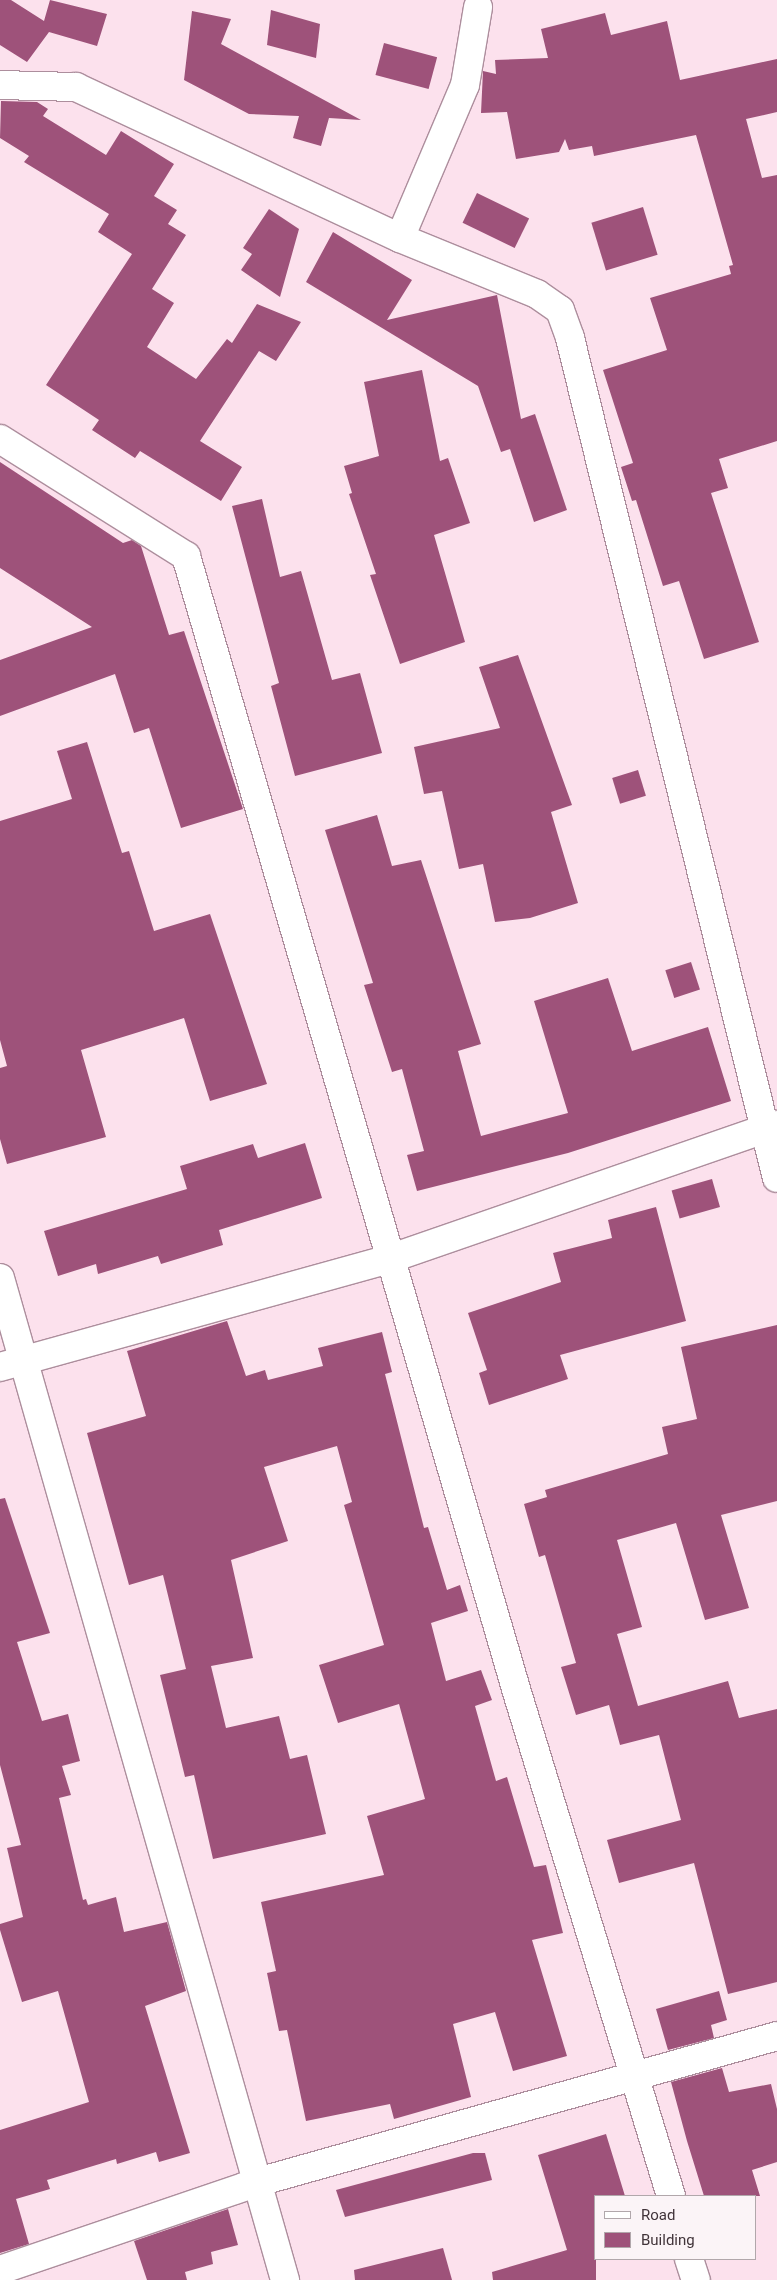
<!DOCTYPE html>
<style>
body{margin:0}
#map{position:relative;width:777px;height:2280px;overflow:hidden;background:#fce1ed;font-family:Roboto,sans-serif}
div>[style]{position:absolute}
.building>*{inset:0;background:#9e527a;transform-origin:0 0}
.roads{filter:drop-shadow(1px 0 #ad8e9d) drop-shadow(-1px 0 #ad8e9d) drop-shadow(0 1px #ad8e9d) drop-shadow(0 -1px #ad8e9d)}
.minor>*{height:28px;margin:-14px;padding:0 14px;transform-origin:14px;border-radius:14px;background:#fff}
span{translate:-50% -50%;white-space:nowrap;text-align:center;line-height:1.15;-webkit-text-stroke:5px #fbf4f7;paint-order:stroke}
.legend{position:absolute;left:594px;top:2195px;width:162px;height:65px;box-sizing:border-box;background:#fbf4f7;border:1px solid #b1a7ab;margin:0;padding:6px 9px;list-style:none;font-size:15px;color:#41343a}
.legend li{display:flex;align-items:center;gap:10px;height:25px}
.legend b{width:25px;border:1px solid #b1a7ab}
</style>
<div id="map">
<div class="building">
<div style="clip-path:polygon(0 0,11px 0,44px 21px,50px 0,107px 14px,97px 46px,49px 32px,27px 62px,0 45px)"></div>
<div style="clip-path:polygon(271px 10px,320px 24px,316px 58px,267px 45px)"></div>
<div style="clip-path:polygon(192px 11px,231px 19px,221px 44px,361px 120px,329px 118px,321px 146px,293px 138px,299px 116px,249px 114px,184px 80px)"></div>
<div style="clip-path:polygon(605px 13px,611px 35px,667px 21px,680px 80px,777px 59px,777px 112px,746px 119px,762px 178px,777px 175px,777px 441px,719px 459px,728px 488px,711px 493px,759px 642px,704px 659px,679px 581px,663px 586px,636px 500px,632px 501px,621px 467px,633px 463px,603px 370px,667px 350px,650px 298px,731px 274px,729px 266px,733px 265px,696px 135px,594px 156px,592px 146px,569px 150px,565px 139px,559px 152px,516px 159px,507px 112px,481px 113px,483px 71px,496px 74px,495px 60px,548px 58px,541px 29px)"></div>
<div style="left:384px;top:43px;width:55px;height:33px;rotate:15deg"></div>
<div style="clip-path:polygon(1px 101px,37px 102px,48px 109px,43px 116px,106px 155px,121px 131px,174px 164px,154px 196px,177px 210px,168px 224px,186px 235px,152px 289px,174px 303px,147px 347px,196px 379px,227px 339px,232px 343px,257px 304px,301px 322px,276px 361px,259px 351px,200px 441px,242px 467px,221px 501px,140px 451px,135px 458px,92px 430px,99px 420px,46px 385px,132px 254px,98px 232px,109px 214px,24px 162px,29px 156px,0 138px)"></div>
<div style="left:477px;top:193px;width:58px;height:33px;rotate:26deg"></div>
<div style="left:643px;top:207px;width:50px;height:54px;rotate:73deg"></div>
<div style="clip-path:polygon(269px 209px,299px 229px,280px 297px,241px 270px,252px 254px,243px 248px)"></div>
<div style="clip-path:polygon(333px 232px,412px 280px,387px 320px,497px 295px,521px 419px,535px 414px,567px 510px,534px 522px,510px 449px,501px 452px,478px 386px,306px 282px)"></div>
<div style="clip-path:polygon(422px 370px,440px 461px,448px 458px,470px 523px,434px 535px,465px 642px,400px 664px,370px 575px,376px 574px,349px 494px,352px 493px,344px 466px,379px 456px,364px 382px)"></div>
<div style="clip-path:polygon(0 462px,123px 543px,132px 540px,141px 546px,169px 635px,184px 631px,243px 809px,181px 828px,149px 728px,134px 733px,115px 674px,0 716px,0 660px,92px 627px,0 568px)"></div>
<div style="clip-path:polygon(262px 499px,280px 577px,301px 571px,332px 680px,360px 673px,382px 753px,295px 776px,271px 686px,279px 683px,232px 506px)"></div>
<div style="clip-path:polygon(518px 655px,572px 805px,551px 812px,578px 903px,530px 918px,495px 922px,483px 864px,459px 869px,442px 791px,424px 794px,414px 747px,500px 728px,479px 667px)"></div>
<div style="clip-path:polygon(87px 742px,122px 853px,129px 851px,154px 931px,210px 914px,267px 1084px,210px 1101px,184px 1018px,81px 1050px,106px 1137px,7px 1164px,0 1139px,0 1068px,7px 1066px,0 1040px,0 821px,72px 799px,57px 751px)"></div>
<div style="left:638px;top:770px;width:27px;height:27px;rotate:73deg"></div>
<div style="clip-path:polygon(377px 815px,392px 866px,421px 860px,481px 1044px,458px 1051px,481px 1136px,568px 1113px,534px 1001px,608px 978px,632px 1051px,708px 1027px,731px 1101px,568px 1153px,417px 1191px,407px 1155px,424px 1151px,402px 1069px,392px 1072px,364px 985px,373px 983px,325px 830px)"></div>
<div style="left:691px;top:962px;width:29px;height:27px;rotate:72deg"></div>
<div style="clip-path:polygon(305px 1143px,322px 1198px,219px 1230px,223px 1245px,161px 1264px,158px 1256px,98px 1274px,96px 1264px,58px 1276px,44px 1231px,187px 1189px,180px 1166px,253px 1144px,258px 1158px)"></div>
<div style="left:712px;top:1179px;width:29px;height:42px;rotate:74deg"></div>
<div style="clip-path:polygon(656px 1207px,686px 1321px,560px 1355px,568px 1379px,489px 1405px,479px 1373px,487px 1370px,468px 1313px,561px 1282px,553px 1253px,612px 1238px,608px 1220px)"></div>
<div style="clip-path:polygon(227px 1321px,246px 1376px,265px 1370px,268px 1380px,323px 1366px,318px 1348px,382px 1332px,392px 1372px,385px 1374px,424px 1528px,428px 1527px,447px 1590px,460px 1585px,468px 1611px,431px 1623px,446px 1681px,481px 1670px,492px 1700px,475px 1706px,496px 1781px,507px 1777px,534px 1867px,546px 1865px,563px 1933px,532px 1940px,567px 2056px,513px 2071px,495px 2012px,453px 2024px,471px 2097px,394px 2119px,390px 2104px,306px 2121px,287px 2030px,279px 2031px,267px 1973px,276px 1971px,261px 1902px,384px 1875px,367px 1816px,425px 1799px,399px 1704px,338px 1723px,319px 1665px,384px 1645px,344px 1505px,352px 1502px,337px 1446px,264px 1467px,288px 1541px,231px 1560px,253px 1658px,211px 1666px,226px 1728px,279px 1716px,290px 1759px,307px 1755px,326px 1834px,213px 1859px,194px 1775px,185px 1777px,160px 1675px,186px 1669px,163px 1575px,129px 1585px,87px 1433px,146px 1416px,127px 1351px)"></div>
<div style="clip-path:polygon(777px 1325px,777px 1501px,721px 1515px,749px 1608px,705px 1620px,676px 1523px,617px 1540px,642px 1627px,617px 1634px,638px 1706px,728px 1681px,739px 1718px,777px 1709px,777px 1982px,728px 1994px,694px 1863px,619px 1883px,607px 1840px,681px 1820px,659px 1735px,620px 1745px,609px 1705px,576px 1715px,561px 1667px,576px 1663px,545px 1555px,539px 1557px,524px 1504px,547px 1497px,545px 1490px,668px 1454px,662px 1427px,697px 1419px,681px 1347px)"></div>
<div style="clip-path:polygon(5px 1498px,50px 1633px,17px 1642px,42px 1721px,68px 1714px,80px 1761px,62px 1766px,71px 1795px,59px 1798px,83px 1900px,86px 1899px,88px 1905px,116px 1897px,124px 1932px,167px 1922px,186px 1991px,145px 2006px,190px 2153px,159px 2162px,156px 2152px,117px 2164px,116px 2159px,47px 2180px,50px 2189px,16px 2199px,29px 2244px,0 2253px,0 2130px,89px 2102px,58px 1991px,22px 2002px,0 1930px,0 1924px,23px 1917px,7px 1848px,21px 1845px,0 1765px,0 1499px)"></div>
<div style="clip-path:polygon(719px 1991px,727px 2020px,711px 2025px,714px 2038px,668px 2050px,656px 2009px)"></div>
<div style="clip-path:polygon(722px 2068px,729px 2092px,771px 2084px,777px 2109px,777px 2162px,752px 2170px,760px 2196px,704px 2196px,687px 2141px,671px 2082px)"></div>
<div style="clip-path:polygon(606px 2134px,625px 2196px,596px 2196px,596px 2280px,493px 2280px,492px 2272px,567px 2250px,538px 2155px)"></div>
<div style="clip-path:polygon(473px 2153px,485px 2153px,492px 2180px,345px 2217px,336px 2190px)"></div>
<div style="clip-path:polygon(228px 2209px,238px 2245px,211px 2252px,213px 2264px,185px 2272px,187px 2280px,147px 2280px,134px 2241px)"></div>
<div style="clip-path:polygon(443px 2248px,452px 2280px,355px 2280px,354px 2270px)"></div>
</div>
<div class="roads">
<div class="minor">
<div style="left:0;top:85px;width:76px;rotate:1.5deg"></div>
<div style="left:76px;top:87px;width:357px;rotate:25deg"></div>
<div style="left:400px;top:238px;width:148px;rotate:22.2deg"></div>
<div style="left:537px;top:294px;width:28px;rotate:35deg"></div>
<div style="left:560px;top:310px;width:30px;rotate:70deg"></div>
<div style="left:570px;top:338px;width:865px;rotate:76.16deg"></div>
<div style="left:400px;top:238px;width:166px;rotate:-67deg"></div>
<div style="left:465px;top:85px;width:79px;rotate:-80.5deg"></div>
<div style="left:0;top:439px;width:220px;rotate:32.2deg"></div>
<div style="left:186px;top:556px;width:1180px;rotate:73.76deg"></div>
<div style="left:516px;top:1689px;width:530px;rotate:73deg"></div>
<div style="left:0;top:1278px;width:1042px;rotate:74.12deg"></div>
<div style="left:0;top:1367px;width:407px;rotate:-15.5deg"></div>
<div style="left:392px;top:1258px;width:407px;rotate:-19.1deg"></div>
<div style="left:689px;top:2259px;width:22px;rotate:72deg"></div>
<div style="left:0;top:2270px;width:273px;rotate:-18.8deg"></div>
<div style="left:258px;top:2182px;width:539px;rotate:-15.71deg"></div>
</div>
</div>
<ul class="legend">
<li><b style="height:6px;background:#fff"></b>Road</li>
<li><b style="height:14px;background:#9e527a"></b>Building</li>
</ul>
</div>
